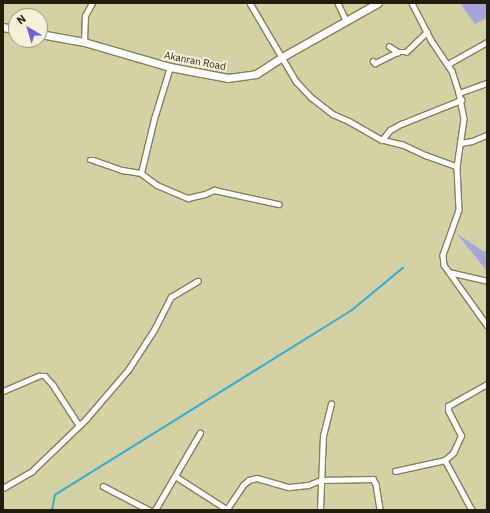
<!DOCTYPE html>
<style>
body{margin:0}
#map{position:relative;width:490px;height:513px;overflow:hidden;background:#d4d2a4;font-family:"IBM Plex Sans",sans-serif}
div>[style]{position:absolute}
.green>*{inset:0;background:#a5a4dc}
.stream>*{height:1.5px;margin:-0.75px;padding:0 0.75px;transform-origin:0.75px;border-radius:0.75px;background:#38a9cf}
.roads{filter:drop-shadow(1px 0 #828055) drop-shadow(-1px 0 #828055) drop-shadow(0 1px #828055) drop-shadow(0 -1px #828055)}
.street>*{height:4.5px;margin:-2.25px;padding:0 2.25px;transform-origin:2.25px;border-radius:2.25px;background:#fff}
.secondary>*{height:7px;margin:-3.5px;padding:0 3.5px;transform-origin:3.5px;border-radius:3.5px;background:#fff}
span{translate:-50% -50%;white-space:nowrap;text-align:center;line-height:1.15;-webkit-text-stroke:4px #f2f2db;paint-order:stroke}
.street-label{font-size:10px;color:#201f0d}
.frame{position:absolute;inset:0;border:4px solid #201f0d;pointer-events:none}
.north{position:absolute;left:8px;top:8px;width:40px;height:40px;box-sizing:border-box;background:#f2f2db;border:1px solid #9e9e89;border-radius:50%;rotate:322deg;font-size:11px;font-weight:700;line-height:16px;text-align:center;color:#201f0d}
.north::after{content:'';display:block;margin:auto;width:14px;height:18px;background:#6f5fda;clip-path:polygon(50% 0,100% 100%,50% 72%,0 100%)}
</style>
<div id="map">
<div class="green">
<div style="clip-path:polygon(460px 3px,487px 3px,487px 18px,475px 24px)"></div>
<div style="clip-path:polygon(457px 234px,483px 251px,487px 251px,487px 271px)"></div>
</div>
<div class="stream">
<div style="left:52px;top:510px;width:15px;rotate:-79deg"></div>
<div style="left:55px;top:495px;width:350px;rotate:-31.9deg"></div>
<div style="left:352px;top:310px;width:66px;rotate:-39.5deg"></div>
</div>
<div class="roads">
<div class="street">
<div style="left:250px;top:3px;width:91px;rotate:59.5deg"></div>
<div style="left:296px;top:81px;width:22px;rotate:47deg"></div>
<div style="left:311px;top:97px;width:28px;rotate:38deg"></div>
<div style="left:333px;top:114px;width:17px;rotate:24deg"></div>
<div style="left:349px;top:121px;width:38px;rotate:30deg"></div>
<div style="left:338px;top:3px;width:19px;rotate:65deg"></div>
<div style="left:412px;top:3px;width:42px;rotate:62.8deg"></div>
<div style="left:431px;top:40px;width:37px;rotate:56deg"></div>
<div style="left:452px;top:71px;width:23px;rotate:72deg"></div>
<div style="left:459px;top:93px;width:26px;rotate:79deg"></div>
<div style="left:464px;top:119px;width:49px;rotate:98.3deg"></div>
<div style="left:457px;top:167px;width:43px;rotate:87.3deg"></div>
<div style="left:459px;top:210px;width:48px;rotate:109.6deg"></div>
<div style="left:443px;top:255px;width:10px;rotate:84deg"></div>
<div style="left:444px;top:265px;width:74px;rotate:54.4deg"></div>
<div style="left:84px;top:42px;width:26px;rotate:-88deg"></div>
<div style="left:85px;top:16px;width:15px;rotate:-62deg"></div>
<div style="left:389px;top:46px;width:11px;rotate:34deg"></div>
<div style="left:398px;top:52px;width:8px"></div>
<div style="left:406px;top:52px;width:29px;rotate:-44deg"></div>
<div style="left:373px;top:61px;width:3px;rotate:45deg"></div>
<div style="left:375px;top:63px;width:25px;rotate:-26deg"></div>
<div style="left:448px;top:64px;width:45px;rotate:-29.4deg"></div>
<div style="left:459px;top:93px;width:30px;rotate:-20deg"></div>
<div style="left:461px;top:143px;width:11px;rotate:-10deg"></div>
<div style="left:472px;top:141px;width:16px;rotate:-22deg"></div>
<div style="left:90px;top:160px;width:3px"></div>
<div style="left:93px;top:160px;width:31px;rotate:19deg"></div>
<div style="left:122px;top:170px;width:19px;rotate:9deg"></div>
<div style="left:141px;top:173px;width:20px;rotate:37deg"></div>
<div style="left:157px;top:185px;width:34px;rotate:23deg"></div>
<div style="left:188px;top:198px;width:17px;rotate:-13deg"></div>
<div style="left:205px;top:194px;width:10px;rotate:-24deg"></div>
<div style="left:214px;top:190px;width:66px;rotate:12.3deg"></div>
<div style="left:457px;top:167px;width:33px;rotate:-160deg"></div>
<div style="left:426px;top:156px;width:26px;rotate:-155deg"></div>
<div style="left:402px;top:145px;width:21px;rotate:-166deg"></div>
<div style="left:382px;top:140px;width:13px;rotate:-51deg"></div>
<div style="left:390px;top:130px;width:13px;rotate:-29deg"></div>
<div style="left:401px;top:124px;width:65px;rotate:-21.8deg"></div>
<div style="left:141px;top:173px;width:56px;rotate:-76.5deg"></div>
<div style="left:154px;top:119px;width:54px;rotate:-72.9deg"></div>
<div style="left:449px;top:272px;width:39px;rotate:13deg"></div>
<div style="left:3px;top:391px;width:39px;rotate:-23deg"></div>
<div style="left:39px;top:376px;width:6px"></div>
<div style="left:45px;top:376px;width:12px;rotate:48deg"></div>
<div style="left:53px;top:385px;width:48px;rotate:57deg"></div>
<div style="left:445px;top:460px;width:57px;rotate:61.6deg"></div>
<div style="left:395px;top:471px;width:51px;rotate:-12.4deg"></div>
<div style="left:445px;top:460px;width:11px;rotate:-41deg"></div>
<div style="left:453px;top:453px;width:19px;rotate:-65deg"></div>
<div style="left:461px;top:436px;width:28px;rotate:-117deg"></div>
<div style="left:448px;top:411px;width:5px;rotate:-90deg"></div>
<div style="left:448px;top:406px;width:45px;rotate:-29.4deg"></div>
<div style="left:175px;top:476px;width:63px;rotate:32.7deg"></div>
<div style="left:103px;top:486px;width:52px;rotate:27.6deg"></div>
<div style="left:3px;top:488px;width:34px;rotate:-30deg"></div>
<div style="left:32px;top:471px;width:75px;rotate:-43.9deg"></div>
<div style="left:86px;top:419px;width:65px;rotate:-49.4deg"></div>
<div style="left:128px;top:370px;width:48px;rotate:-57deg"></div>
<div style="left:154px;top:330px;width:37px;rotate:-63deg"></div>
<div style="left:171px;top:297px;width:31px;rotate:-31deg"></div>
<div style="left:227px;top:509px;width:29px;rotate:-56deg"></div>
<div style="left:243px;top:485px;width:8px;rotate:-40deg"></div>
<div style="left:249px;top:480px;width:8px;rotate:-14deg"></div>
<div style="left:257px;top:478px;width:33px;rotate:16deg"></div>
<div style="left:289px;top:487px;width:19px;rotate:-6deg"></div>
<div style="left:308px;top:485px;width:14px;rotate:-21deg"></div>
<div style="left:321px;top:480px;width:52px;rotate:-1.1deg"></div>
<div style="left:373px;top:479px;width:6px;rotate:59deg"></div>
<div style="left:376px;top:484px;width:26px;rotate:81deg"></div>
<div style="left:155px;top:510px;width:89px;rotate:-59.7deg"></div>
<div style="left:320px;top:510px;width:74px;rotate:-87.7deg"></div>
<div style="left:323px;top:436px;width:33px;rotate:-76deg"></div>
</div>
<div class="secondary">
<div style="left:3px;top:27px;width:13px;rotate:13deg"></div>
<div style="left:40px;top:34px;width:45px;rotate:10.3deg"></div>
<div style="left:84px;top:42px;width:90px;rotate:16.2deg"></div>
<div style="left:170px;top:67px;width:59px;rotate:10.7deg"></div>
<div style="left:228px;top:78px;width:28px;rotate:-8deg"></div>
<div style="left:256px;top:74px;width:31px;rotate:-33deg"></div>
<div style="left:282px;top:57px;width:110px;rotate:-29.4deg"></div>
</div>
</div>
<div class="street-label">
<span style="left:195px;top:61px;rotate:11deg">Akanran Road</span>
</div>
<div class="frame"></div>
<div class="north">N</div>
</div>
